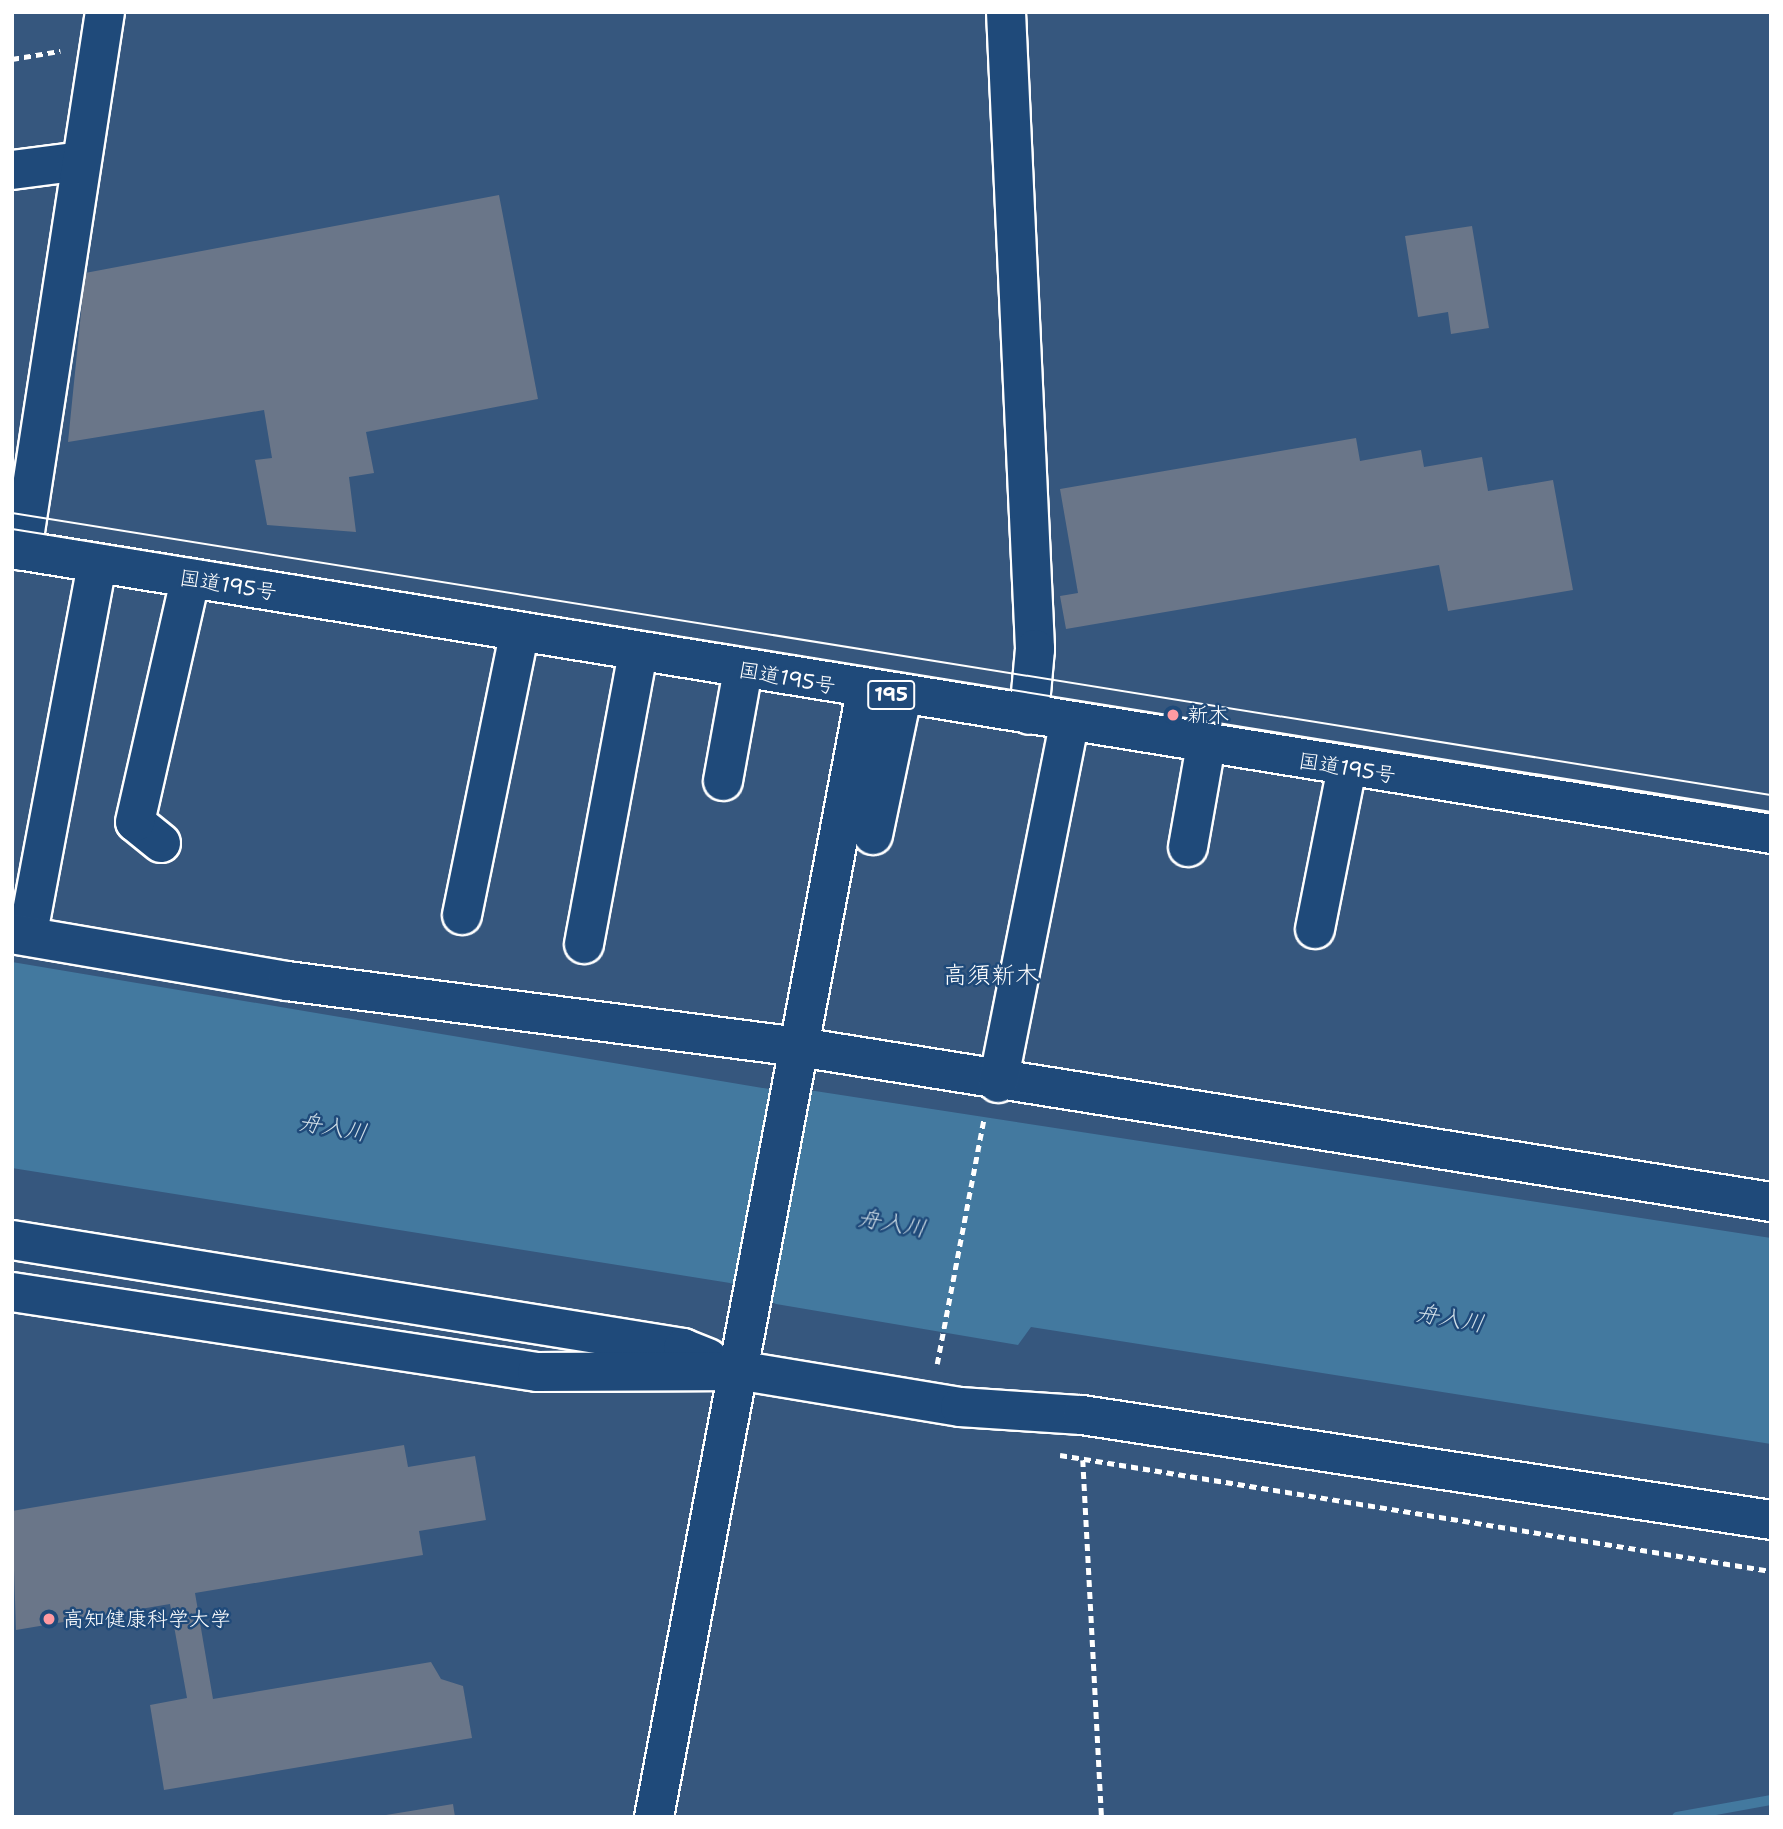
<!DOCTYPE html>
<meta charset="utf-8">
<style>
body{margin:0}
#map{position:relative;width:1783px;height:1829px;overflow:hidden;background:#36577e;font-family:"Shantell Sans","Klee One",sans-serif}
div>[style]{position:absolute}
.water>*{inset:0;background:#43799f}
.stream>*{height:10px;margin:-5px;padding:0 5px;transform-origin:5px;border-radius:5px;background:#43799f}
.building>*{inset:0;background:#6a7689}
.path>*{height:4.5px;margin-top:-2.25px;transform-origin:0;background:repeating-linear-gradient(90deg,#fff 0 7px,transparent 0 12px)}
.roads{filter:drop-shadow(2px 0 #fff) drop-shadow(-2px 0 #fff) drop-shadow(0 2px #fff) drop-shadow(0 -2px #fff)}
.street>*{height:38px;margin:-19px;padding:0 19px;transform-origin:19px;border-radius:19px;background:#1f4a7a}
.secondary>*{height:38px;margin:-19px;padding:0 19px;transform-origin:19px;border-radius:19px;background:#1f4a7a}
.highway>*{height:38px;margin:-19px;padding:0 19px;transform-origin:19px;border-radius:19px;background:#1f4a7a}
.tram>*{height:2px;margin:-1px;padding:0 1px;transform-origin:1px;border-radius:1px;background:#fff}
.dots>*{width:19px;height:19px;translate:-50% -50%;box-sizing:border-box;border:4px solid #1f4a7a;border-radius:50%}
span{translate:-50% -50%;white-space:nowrap;text-align:center;line-height:1.15;-webkit-text-stroke:5px #1f4a7a;paint-order:stroke}
.shield-label span{padding:2px 5px;background:#1f4a7a;border:2px solid;border-radius:5px;-webkit-text-stroke-width:0}
.shield-label{font-size:19px;color:#fff;font-weight:700}
.street-label{font-size:21px;color:#fff}
.poi-label{font-size:21px;color:#fff}
.left{translate:0 -50%;text-align:left}
.water-label{font-size:23px;color:#d0dee7;font-style:italic}
.quarter-label{font-size:24px;color:#fff}
.frame{position:absolute;inset:0;border:14px solid #fff;pointer-events:none}
</style>
<div id="map">
<div class="water">
<div style="clip-path:polygon(12px 962px,769px 1089px,815px 1091px,1771px 1238px,1771px 1444px,1031px 1327px,1018px 1345px,776px 1304px,730px 1283px,12px 1168px)"></div>
</div>
<div class="stream">
<div style="left:1677px;top:1817px;width:96px;rotate:-10.3deg"></div>
</div>
<div class="building">
<div style="clip-path:polygon(499px 195px,538px 399px,366px 432px,374px 473px,349px 477px,356px 532px,267px 525px,255px 460px,272px 458px,264px 410px,68px 442px,85px 273px)"></div>
<div style="clip-path:polygon(1472px 226px,1489px 328px,1451px 334px,1448px 312px,1418px 317px,1405px 236px)"></div>
<div style="clip-path:polygon(1356px 438px,1360px 461px,1421px 450px,1424px 467px,1482px 457px,1488px 491px,1553px 480px,1573px 590px,1448px 611px,1439px 565px,1066px 629px,1060px 596px,1078px 593px,1060px 489px)"></div>
<div style="clip-path:polygon(404px 1445px,408px 1467px,475px 1456px,486px 1520px,419px 1531px,423px 1555px,195px 1593px,213px 1699px,431px 1662px,441px 1679px,463px 1686px,472px 1738px,164px 1790px,150px 1705px,187px 1698px,170px 1604px,16px 1630px,12px 1511px)"></div>
<div style="clip-path:polygon(453px 1804px,455px 1817px,386px 1817px,386px 1815px)"></div>
</div>
<div class="path">
<div style="left:12px;top:59px;width:49px;rotate:-9.5deg"></div>
<div style="left:937px;top:1364px;width:250px;rotate:-79.2deg"></div>
<div style="left:1060px;top:1455px;width:720px;rotate:9.27deg"></div>
<div style="left:1083px;top:1460px;width:358px;rotate:87deg"></div>
</div>
<div class="roads">
<div class="street">
<div style="left:12px;top:170px;width:70px;rotate:-7.4deg"></div>
<div style="left:22px;top:551px;width:545px;rotate:-81.25deg"></div>
<div style="left:723px;top:781px;width:113px;rotate:-79.8deg"></div>
<div style="left:873px;top:835px;width:142px;rotate:-78.2deg"></div>
<div style="left:161px;top:843px;width:33px;rotate:-141deg"></div>
<div style="left:135px;top:822px;width:249px;rotate:-77.2deg"></div>
<div style="left:1188px;top:847px;width:104px;rotate:-80deg"></div>
<div style="left:462px;top:915px;width:287px;rotate:-78.5deg"></div>
<div style="left:31px;top:917px;width:360px;rotate:-79.4deg"></div>
<div style="left:1315px;top:929px;width:164px;rotate:-78.8deg"></div>
<div style="left:12px;top:934px;width:279px;rotate:9.7deg"></div>
<div style="left:287px;top:981px;width:516px;rotate:7.35deg"></div>
<div style="left:799px;top:1047px;width:984px;rotate:9.06deg"></div>
<div style="left:584px;top:944px;width:295px;rotate:-79.5deg"></div>
<div style="left:998px;top:1083px;width:369px;rotate:-78.8deg"></div>
<div style="left:12px;top:1240px;width:680px;rotate:9.14deg"></div>
<div style="left:683px;top:1348px;width:27px;rotate:22deg"></div>
<div style="left:12px;top:1292px;width:531px;rotate:8.66deg"></div>
<div style="left:537px;top:1372px;width:206px;rotate:-0.3deg"></div>
<div style="left:743px;top:1371px;width:220px;rotate:9.4deg"></div>
<div style="left:960px;top:1407px;width:122px;rotate:3.8deg"></div>
<div style="left:1082px;top:1415px;width:697px;rotate:8.66deg"></div>
</div>
<div class="secondary">
<div style="left:1006px;top:12px;width:638px;rotate:87.39deg"></div>
<div style="left:1035px;top:649px;width:66px;rotate:95.2deg"></div>
<div style="left:654px;top:1817px;width:1146px;rotate:-79.34deg"></div>
</div>
<div class="highway">
<div style="left:12px;top:549px;width:1782px;rotate:9.2deg"></div>
</div>
</div>
<div class="tram">
<div style="left:12px;top:513px;width:1781px;rotate:9.11deg"></div>
<div style="left:12px;top:529px;width:1782px;rotate:9.14deg"></div>
</div>
<div class="dots">
<div style="left:1173px;top:715px;background:#ff9aa2"></div>
<div style="left:49px;top:1619px;background:#ff9aa2"></div>
</div>
<div class="shield-label">
<span style="left:891px;top:695px">195</span>
</div>
<div class="street-label">
<span style="left:228px;top:585px;rotate:9deg">国道195号</span>
<span style="left:787px;top:678px;rotate:10deg">国道195号</span>
<span style="left:1347px;top:768px;rotate:9deg">国道195号</span>
</div>
<div class="poi-label">
<span class="left" style="left:1187px;top:715px">新木</span>
<span class="left" style="left:63px;top:1619px">高知健康科学大学</span>
</div>
<div class="water-label">
<span style="left:333px;top:1127px;rotate:10deg">舟入川</span>
<span style="left:892px;top:1223px;rotate:10deg">舟入川</span>
<span style="left:1450px;top:1318px;rotate:10deg">舟入川</span>
</div>
<div class="quarter-label">
<span style="left:991px;top:976px">高須新木</span>
</div>
<div class="frame"></div>
</div>
